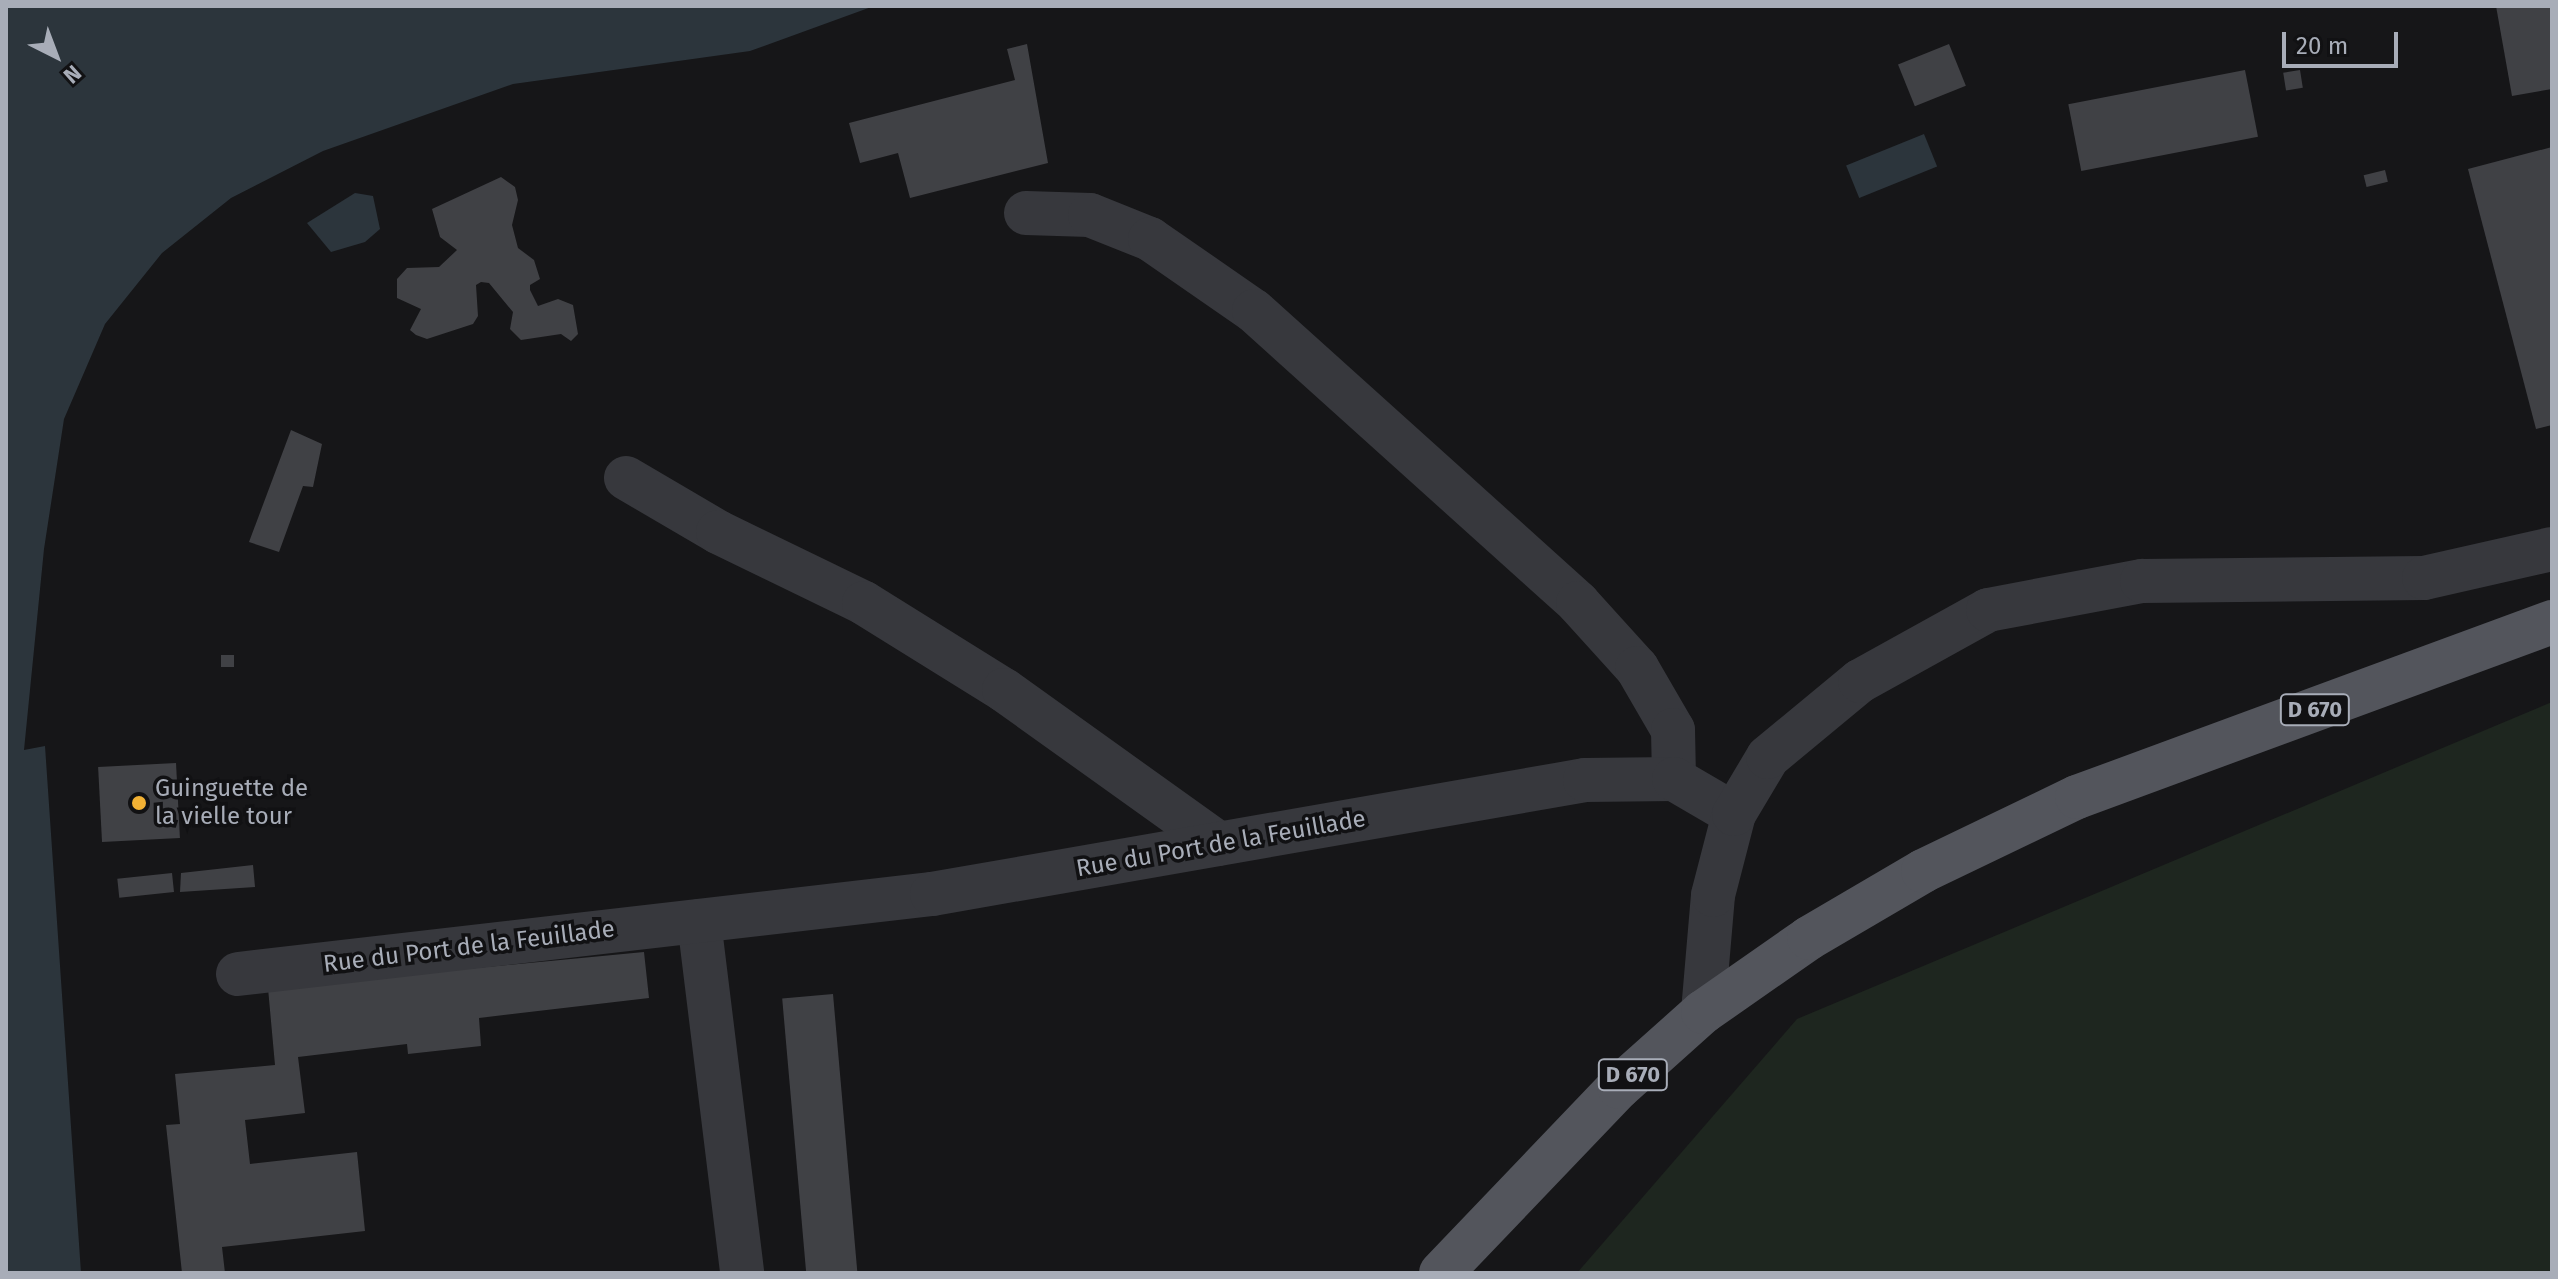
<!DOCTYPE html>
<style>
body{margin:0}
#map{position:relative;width:2558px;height:1279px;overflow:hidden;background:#161618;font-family:"Fira Sans",sans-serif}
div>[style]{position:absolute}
.green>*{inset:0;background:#1e261f}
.water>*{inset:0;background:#2c353c;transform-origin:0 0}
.building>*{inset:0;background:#404145;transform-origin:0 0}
.minor>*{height:44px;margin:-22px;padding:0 22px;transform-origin:22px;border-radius:22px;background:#37383d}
.major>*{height:44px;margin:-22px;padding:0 22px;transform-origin:22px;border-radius:22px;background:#53555c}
.dots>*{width:22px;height:22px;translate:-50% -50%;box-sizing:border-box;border:4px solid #111113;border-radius:50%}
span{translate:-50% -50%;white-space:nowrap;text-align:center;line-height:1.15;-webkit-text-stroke:7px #111113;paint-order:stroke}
.shield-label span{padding:2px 6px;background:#111113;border:2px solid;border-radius:6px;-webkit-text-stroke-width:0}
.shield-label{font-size:22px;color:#a8adb8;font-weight:700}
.poi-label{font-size:24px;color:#a8adb8}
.left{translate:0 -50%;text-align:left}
.street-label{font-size:24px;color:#a8adb8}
.frame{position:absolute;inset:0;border:8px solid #a8adb8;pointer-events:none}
.north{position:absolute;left:16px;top:16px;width:80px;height:80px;-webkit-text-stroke:6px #111113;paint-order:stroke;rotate:138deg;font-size:22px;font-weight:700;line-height:32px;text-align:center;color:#a8adb8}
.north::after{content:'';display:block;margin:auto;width:28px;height:36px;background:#a8adb8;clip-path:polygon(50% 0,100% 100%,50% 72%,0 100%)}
.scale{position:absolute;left:2282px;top:32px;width:116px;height:36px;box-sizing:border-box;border:4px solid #a8adb8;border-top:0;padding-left:10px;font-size:24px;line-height:28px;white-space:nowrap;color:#a8adb8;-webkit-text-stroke:6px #111113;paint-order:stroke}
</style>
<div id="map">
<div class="green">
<div style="clip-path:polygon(2552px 702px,2552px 1273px,1577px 1273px,1797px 1019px)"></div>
</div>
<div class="water">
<div style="clip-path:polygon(6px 6px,874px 6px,750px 51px,513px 84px,323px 151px,231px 198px,162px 253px,105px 324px,64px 419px,44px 549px,24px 750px,45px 746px,81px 1273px,6px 1273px)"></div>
<div style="left:1924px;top:134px;width:35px;height:84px;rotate:68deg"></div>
<div style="clip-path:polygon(355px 193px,373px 196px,380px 229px,365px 242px,331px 252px,307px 223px)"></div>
</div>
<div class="building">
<div style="clip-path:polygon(2496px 6px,2552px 6px,2552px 89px,2512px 96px)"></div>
<div style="clip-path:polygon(1027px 44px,1048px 163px,910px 198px,898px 153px,860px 163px,849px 123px,1015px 80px,1007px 49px)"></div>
<div style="left:1949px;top:44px;width:45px;height:55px;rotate:68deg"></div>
<div style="left:2245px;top:70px;width:68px;height:180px;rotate:79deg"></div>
<div style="left:2300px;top:70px;width:18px;height:17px;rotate:81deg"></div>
<div style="clip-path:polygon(2552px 147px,2552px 425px,2536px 429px,2468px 169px)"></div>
<div style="left:2385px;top:170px;width:12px;height:22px;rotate:76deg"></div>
<div style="clip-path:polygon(501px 177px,515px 187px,518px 200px,512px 225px,518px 248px,534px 260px,540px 279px,530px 285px,530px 290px,538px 306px,558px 299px,573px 305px,578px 334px,571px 341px,561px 334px,521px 340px,510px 329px,513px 312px,489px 283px,481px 282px,476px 285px,478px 316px,473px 324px,427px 339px,416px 335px,410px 330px,421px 309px,397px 298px,397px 279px,407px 268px,439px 267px,457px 250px,440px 237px,432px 209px)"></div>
<div style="clip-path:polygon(291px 430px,322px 444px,313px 487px,303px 486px,279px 552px,249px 542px)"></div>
<div style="left:221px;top:655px;width:13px;height:12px"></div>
<div style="left:176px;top:763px;width:75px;height:78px;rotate:87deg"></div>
<div style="clip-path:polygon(253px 865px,255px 887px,180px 892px,181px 873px)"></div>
<div style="left:172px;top:873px;width:19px;height:55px;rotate:84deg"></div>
<div style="clip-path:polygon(644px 952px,649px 998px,479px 1018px,481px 1046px,408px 1054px,407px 1044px,298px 1057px,305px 1113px,245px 1120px,250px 1164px,357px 1152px,365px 1231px,222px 1247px,225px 1273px,182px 1273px,166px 1125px,180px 1124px,175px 1074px,275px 1065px,268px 988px)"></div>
<div style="left:833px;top:994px;width:280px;height:51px;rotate:85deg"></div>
</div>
<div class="minor">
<div style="left:1026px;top:213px;width:64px;rotate:1.8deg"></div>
<div style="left:1090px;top:215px;width:65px;rotate:21.8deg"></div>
<div style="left:1150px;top:239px;width:126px;rotate:34.7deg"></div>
<div style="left:1254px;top:311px;width:436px;rotate:42deg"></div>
<div style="left:1578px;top:603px;width:88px;rotate:47.8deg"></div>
<div style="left:1637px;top:668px;width:72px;rotate:59.9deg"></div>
<div style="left:1673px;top:730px;width:49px;rotate:88.8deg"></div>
<div style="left:626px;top:478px;width:107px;rotate:30.4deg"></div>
<div style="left:718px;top:532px;width:162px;rotate:25.9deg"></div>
<div style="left:864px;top:603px;width:165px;rotate:31.9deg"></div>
<div style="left:1004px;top:690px;width:264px;rotate:35.6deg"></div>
<div style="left:699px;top:921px;width:355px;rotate:83deg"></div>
<div style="left:238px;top:974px;width:699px;rotate:-6.58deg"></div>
<div style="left:932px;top:894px;width:663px;rotate:-9.9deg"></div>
<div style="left:1585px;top:780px;width:89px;rotate:-0.6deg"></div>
<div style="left:1674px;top:779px;width:69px;rotate:30.3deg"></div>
<div style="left:1703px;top:1012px;width:117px;rotate:-85.1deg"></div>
<div style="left:1713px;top:895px;width:84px;rotate:-75.5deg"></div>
<div style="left:1734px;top:814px;width:66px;rotate:-59.2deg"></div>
<div style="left:1768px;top:757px;width:119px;rotate:-39.6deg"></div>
<div style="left:1860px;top:681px;width:146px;rotate:-29deg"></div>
<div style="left:1988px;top:610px;width:157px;rotate:-10.7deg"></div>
<div style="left:2142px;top:581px;width:282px;rotate:-0.6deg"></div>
<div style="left:2424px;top:578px;width:131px;rotate:-12.8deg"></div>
</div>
<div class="major">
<div style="left:1441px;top:1273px;width:257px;rotate:-46.3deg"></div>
<div style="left:1619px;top:1087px;width:113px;rotate:-41.8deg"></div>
<div style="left:1703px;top:1012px;width:129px;rotate:-34.9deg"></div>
<div style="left:1809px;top:938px;width:132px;rotate:-30.4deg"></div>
<div style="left:1923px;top:871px;width:171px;rotate:-25.7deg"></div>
<div style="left:2077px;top:797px;width:506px;rotate:-20.22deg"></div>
</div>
<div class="dots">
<div style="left:139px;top:803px;background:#f2b134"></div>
</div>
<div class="shield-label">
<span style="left:2315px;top:710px">D 670</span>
<span style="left:1633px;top:1075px">D 670</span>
</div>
<div class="poi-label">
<span class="left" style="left:155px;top:803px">Guinguette de<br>la vielle tour</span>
</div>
<div class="street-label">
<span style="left:1221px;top:844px;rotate:-10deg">Rue du Port de la Feuillade</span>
<span style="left:469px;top:947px;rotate:-7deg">Rue du Port de la Feuillade</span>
</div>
<div class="frame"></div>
<div class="north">N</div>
<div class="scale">20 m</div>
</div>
